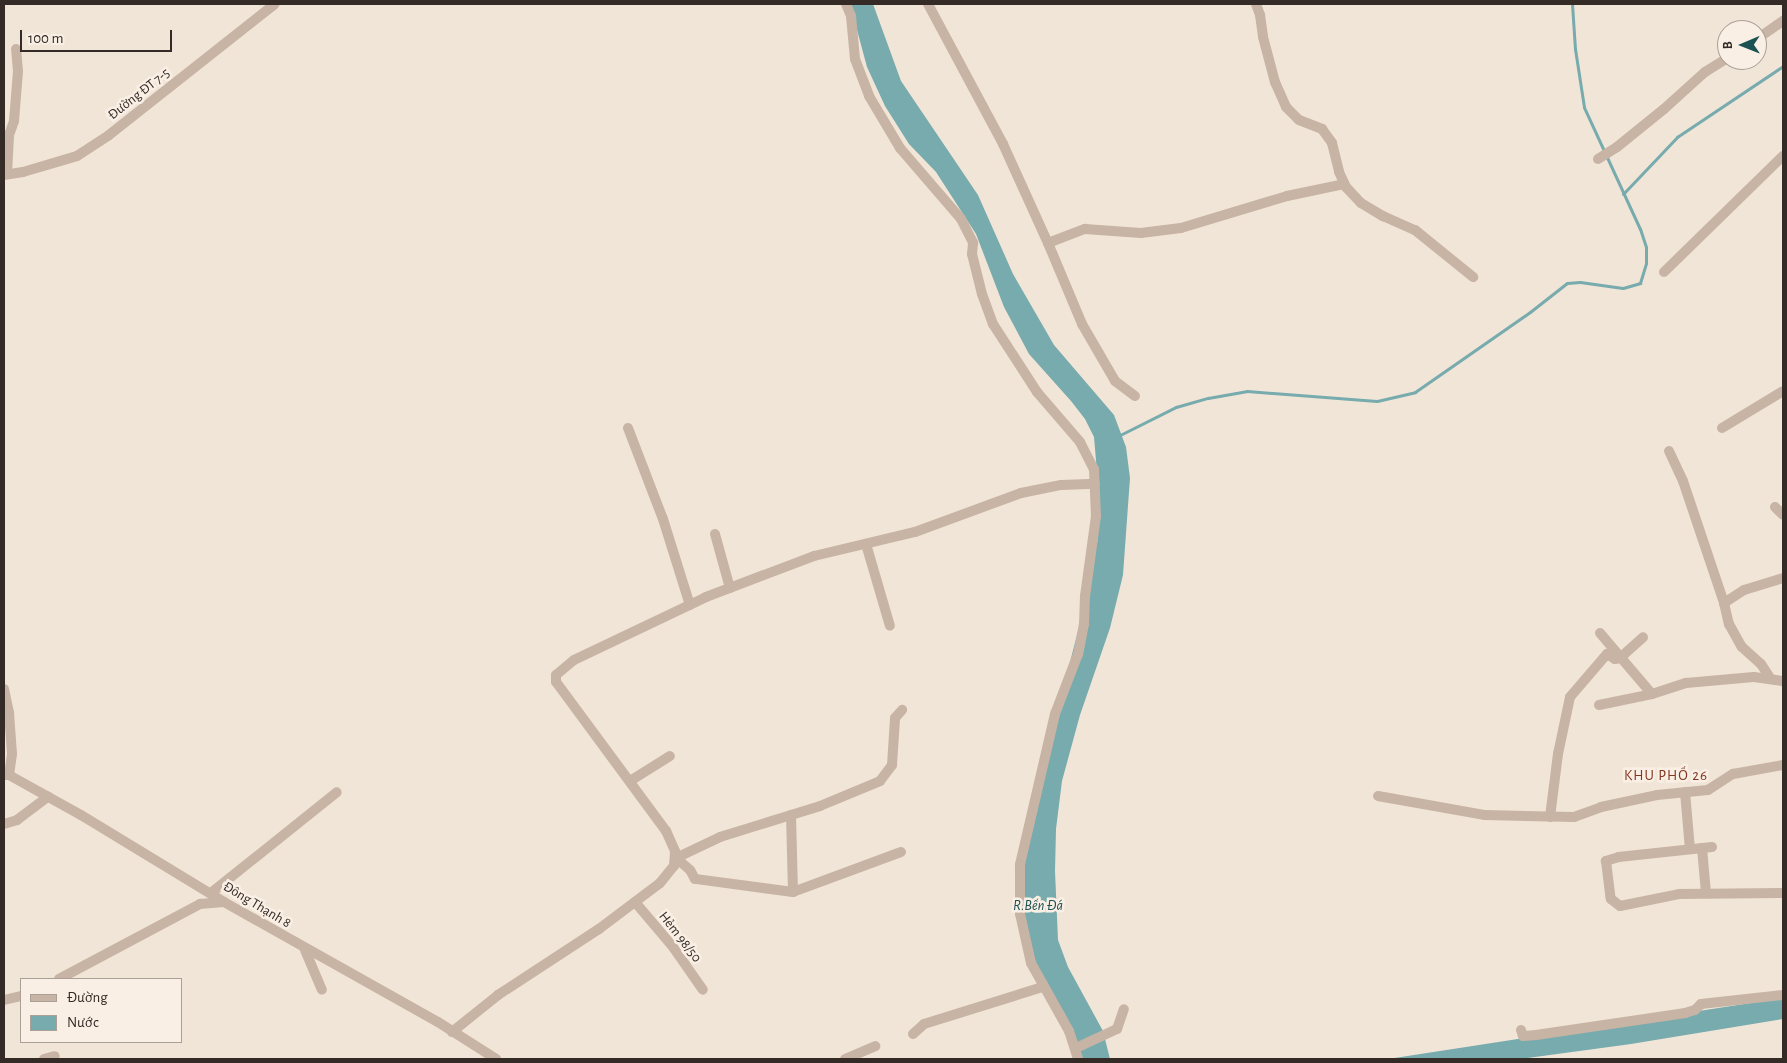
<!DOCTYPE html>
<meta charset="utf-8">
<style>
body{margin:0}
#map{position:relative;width:1787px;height:1063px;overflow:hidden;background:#f1e5d8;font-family:"Alegreya Sans",sans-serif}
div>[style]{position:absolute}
.water>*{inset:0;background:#77abad}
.stream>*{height:3px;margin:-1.5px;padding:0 1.5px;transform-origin:1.5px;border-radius:1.5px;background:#77abad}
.street>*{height:10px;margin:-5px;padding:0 5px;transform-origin:5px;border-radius:5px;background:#c8b4a4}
span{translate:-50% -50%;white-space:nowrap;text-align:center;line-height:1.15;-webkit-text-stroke:5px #f9efe4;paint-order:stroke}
.street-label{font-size:14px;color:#342a26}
.neighbourhood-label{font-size:15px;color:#82361f;letter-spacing:1px}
.water-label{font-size:15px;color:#1c5154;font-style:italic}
.frame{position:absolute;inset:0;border:5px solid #342a26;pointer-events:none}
.legend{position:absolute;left:20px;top:978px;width:162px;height:65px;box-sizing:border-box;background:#f9efe4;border:1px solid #aaa098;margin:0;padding:6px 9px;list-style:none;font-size:15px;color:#342a26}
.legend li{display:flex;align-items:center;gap:10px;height:25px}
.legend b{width:25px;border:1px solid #aaa098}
.north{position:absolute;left:1717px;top:20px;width:50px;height:50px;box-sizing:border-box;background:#f9efe4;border:1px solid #aaa098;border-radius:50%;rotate:269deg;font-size:14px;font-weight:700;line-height:20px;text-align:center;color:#342a26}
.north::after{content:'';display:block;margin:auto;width:18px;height:22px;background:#1c5154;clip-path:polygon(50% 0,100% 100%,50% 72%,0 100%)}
.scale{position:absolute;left:20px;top:30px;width:152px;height:22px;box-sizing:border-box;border:2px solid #342a26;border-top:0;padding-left:6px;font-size:15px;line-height:18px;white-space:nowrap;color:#342a26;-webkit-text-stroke:4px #f9efe4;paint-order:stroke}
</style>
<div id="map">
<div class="water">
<div style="clip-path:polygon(850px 4px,873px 4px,901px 81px,978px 195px,1013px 274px,1054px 345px,1114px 415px,1126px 447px,1130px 478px,1123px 575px,1110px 628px,1080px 715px,1062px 781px,1056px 829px,1055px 871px,1058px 940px,1068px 967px,1103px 1031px,1110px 1059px,1082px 1059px,1065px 1014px,1045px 985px,1027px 940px,1021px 882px,1047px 750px,1082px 616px,1098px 538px,1098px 484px,1094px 437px,1085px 419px,1071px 401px,1029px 354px,1004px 307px,976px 234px,936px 172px,909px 144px,885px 106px,867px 67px)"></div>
<div style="clip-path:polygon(1783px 998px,1783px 1019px,1631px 1044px,1521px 1059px,1388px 1059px)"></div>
</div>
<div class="stream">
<div style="left:1623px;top:194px;width:79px;rotate:-46.5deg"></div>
<div style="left:1677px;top:137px;width:128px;rotate:-33.8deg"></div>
<div style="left:1118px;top:436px;width:65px;rotate:-26.6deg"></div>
<div style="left:1176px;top:407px;width:33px;rotate:-16deg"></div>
<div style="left:1208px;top:398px;width:40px;rotate:-10deg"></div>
<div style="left:1247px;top:391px;width:130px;rotate:4.4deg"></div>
<div style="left:1377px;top:401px;width:39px;rotate:-13deg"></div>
<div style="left:1415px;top:392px;width:140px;rotate:-34.8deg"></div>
<div style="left:1530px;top:312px;width:47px;rotate:-38.1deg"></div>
<div style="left:1567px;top:283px;width:13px;rotate:-4deg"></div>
<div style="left:1580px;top:282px;width:43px;rotate:7.9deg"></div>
<div style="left:1623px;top:288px;width:18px;rotate:-16deg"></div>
<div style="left:1640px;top:283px;width:21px;rotate:-73deg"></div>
<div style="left:1646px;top:263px;width:16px;rotate:-90deg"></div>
<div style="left:1646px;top:247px;width:19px;rotate:-108deg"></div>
<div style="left:1640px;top:229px;width:134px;rotate:-114.7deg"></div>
<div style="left:1584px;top:107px;width:59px;rotate:-98.8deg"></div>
<div style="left:1575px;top:49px;width:45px;rotate:-93.8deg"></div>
</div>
<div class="street">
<div style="left:846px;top:4px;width:13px;rotate:67deg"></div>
<div style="left:851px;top:16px;width:43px;rotate:84.7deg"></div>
<div style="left:855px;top:59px;width:40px;rotate:69deg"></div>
<div style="left:869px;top:96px;width:61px;rotate:59.2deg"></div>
<div style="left:900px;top:148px;width:94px;rotate:49.3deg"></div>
<div style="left:961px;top:219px;width:27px;rotate:63deg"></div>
<div style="left:973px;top:243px;width:11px;rotate:95deg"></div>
<div style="left:972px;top:254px;width:41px;rotate:76deg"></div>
<div style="left:982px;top:294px;width:32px;rotate:70deg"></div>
<div style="left:993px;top:324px;width:81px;rotate:57.1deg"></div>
<div style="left:1037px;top:392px;width:66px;rotate:49.3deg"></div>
<div style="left:1080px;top:442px;width:30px;rotate:63deg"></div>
<div style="left:1094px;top:469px;width:47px;rotate:87.6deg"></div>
<div style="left:1096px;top:516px;width:81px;rotate:97.8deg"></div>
<div style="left:1085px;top:596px;width:28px;rotate:92deg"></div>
<div style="left:1084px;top:624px;width:31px;rotate:101deg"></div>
<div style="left:1078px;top:654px;width:64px;rotate:111deg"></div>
<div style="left:1055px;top:714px;width:155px;rotate:103.1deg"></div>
<div style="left:1020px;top:865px;width:49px;rotate:90deg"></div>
<div style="left:1020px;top:914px;width:50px;rotate:77.3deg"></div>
<div style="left:1031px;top:963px;width:78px;rotate:60.8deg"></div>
<div style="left:1069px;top:1031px;width:29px;rotate:72deg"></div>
<div style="left:928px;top:4px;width:159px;rotate:61.8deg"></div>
<div style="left:1003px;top:144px;width:109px;rotate:65.6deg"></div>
<div style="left:1048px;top:243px;width:88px;rotate:67.2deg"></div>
<div style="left:1082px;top:324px;width:66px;rotate:59.9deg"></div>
<div style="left:1115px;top:381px;width:25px;rotate:37deg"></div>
<div style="left:1256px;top:4px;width:12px;rotate:70deg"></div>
<div style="left:1260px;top:15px;width:22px;rotate:82deg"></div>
<div style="left:1263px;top:37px;width:47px;rotate:75.1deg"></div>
<div style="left:1275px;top:82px;width:27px;rotate:66deg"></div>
<div style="left:1286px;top:107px;width:18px;rotate:45deg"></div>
<div style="left:1299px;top:120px;width:25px;rotate:21deg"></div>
<div style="left:1322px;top:129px;width:17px;rotate:54deg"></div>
<div style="left:1332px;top:143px;width:30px;rotate:76deg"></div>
<div style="left:1339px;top:172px;width:17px;rotate:65deg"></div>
<div style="left:1346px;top:187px;width:22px;rotate:47deg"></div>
<div style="left:1361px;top:203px;width:26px;rotate:31deg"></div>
<div style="left:1383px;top:216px;width:35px;rotate:24deg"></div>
<div style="left:1415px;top:230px;width:75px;rotate:39deg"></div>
<div style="left:1757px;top:39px;width:32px;rotate:-35deg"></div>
<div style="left:1598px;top:159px;width:22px;rotate:-32deg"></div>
<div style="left:1617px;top:147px;width:60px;rotate:-39deg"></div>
<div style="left:1664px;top:109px;width:55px;rotate:-42.1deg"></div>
<div style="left:1705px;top:72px;width:26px;rotate:-32deg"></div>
<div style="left:7px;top:174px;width:39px;rotate:-87deg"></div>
<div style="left:9px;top:135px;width:15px;rotate:-70deg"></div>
<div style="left:14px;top:121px;width:50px;rotate:-85.4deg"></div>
<div style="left:18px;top:71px;width:22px;rotate:-95deg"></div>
<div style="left:4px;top:175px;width:19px;rotate:-9deg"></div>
<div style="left:23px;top:172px;width:56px;rotate:-16.5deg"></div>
<div style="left:77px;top:156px;width:38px;rotate:-33deg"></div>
<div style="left:109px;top:135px;width:211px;rotate:-38.3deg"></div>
<div style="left:1048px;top:243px;width:40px;rotate:-21deg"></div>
<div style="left:1085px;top:229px;width:56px;rotate:4.1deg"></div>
<div style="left:1141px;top:233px;width:40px;rotate:-7.1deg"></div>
<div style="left:1181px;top:228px;width:111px;rotate:-16.8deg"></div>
<div style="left:1287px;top:196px;width:58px;rotate:-11.9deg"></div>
<div style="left:1664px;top:272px;width:166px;rotate:-44.3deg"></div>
<div style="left:628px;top:428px;width:97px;rotate:69deg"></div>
<div style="left:663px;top:519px;width:90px;rotate:72.6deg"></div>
<div style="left:1722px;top:428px;width:71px;rotate:-31.2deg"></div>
<div style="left:1669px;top:451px;width:33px;rotate:65deg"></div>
<div style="left:1683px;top:481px;width:129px;rotate:71.4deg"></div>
<div style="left:1724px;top:603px;width:24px;rotate:-33deg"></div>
<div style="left:1744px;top:590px;width:41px;rotate:-17.1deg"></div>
<div style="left:1775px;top:507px;width:11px;rotate:45deg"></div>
<div style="left:715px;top:534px;width:56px;rotate:74.5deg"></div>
<div style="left:866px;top:544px;width:85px;rotate:73.7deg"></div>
<div style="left:1724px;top:603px;width:22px;rotate:77deg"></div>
<div style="left:1729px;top:624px;width:26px;rotate:61deg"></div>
<div style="left:1742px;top:647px;width:25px;rotate:42deg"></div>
<div style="left:1761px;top:664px;width:17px;rotate:57deg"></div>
<div style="left:1600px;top:633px;width:80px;rotate:49.6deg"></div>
<div style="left:1652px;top:694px;width:36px;rotate:-18deg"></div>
<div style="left:1686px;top:683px;width:68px;rotate:-5deg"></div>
<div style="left:1754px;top:677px;width:29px;rotate:8deg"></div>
<div style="left:4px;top:689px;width:25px;rotate:78deg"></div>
<div style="left:9px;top:713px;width:41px;rotate:85.8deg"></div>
<div style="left:12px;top:754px;width:21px;rotate:98deg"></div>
<div style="left:1599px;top:705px;width:54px;rotate:-11.7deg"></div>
<div style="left:4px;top:775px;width:5px"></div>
<div style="left:9px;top:775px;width:82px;rotate:29.1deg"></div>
<div style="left:81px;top:815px;width:167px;rotate:31.3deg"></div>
<div style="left:224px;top:902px;width:245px;rotate:29.3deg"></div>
<div style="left:438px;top:1022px;width:69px;rotate:32.5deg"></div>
<div style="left:630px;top:781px;width:47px;rotate:-32deg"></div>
<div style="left:1685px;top:792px;width:57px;rotate:85deg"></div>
<div style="left:1378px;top:796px;width:109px;rotate:10.1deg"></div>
<div style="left:1485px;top:815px;width:89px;rotate:1.3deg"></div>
<div style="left:1574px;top:817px;width:29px;rotate:-20deg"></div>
<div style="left:1601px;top:807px;width:57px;rotate:-12.1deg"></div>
<div style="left:1657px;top:795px;width:51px;rotate:-5.6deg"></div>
<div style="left:1708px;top:790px;width:30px;rotate:-33deg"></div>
<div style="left:1733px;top:774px;width:51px;rotate:-10.2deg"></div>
<div style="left:791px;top:815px;width:77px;rotate:88.5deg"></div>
<div style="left:1550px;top:817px;width:64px;rotate:-82.8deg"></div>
<div style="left:1558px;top:754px;width:58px;rotate:-78.1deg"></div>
<div style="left:1570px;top:697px;width:57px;rotate:-49.3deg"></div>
<div style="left:1607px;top:654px;width:9px;rotate:32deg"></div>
<div style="left:1615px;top:659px;width:5px;rotate:-11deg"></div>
<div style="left:1620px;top:658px;width:31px;rotate:-42deg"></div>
<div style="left:4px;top:824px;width:14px;rotate:-17deg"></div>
<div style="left:17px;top:820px;width:39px;rotate:-37deg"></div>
<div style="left:1712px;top:847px;width:94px;rotate:173.9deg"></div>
<div style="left:1619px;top:857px;width:14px;rotate:163deg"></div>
<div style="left:1606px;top:861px;width:38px;rotate:83deg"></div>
<div style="left:1611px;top:899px;width:11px;rotate:38deg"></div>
<div style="left:1620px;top:906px;width:60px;rotate:-11.5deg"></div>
<div style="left:1679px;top:894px;width:104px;rotate:-0.6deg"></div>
<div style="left:1702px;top:848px;width:45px;rotate:84.9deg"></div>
<div style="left:901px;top:852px;width:115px;rotate:159.7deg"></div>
<div style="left:793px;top:892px;width:99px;rotate:-172.4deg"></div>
<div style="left:695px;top:879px;width:10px;rotate:-119deg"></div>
<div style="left:690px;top:870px;width:18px;rotate:-139deg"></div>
<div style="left:676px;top:858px;width:49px;rotate:-25.5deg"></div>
<div style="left:720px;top:837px;width:105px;rotate:-17.2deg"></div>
<div style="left:820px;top:806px;width:65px;rotate:-22.6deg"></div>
<div style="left:880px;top:781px;width:20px;rotate:-53deg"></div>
<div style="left:892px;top:765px;width:47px;rotate:-86.3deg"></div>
<div style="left:895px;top:718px;width:11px;rotate:-49deg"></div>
<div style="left:211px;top:893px;width:161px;rotate:-38.7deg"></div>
<div style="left:635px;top:902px;width:59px;rotate:49.8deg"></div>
<div style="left:673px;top:947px;width:52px;rotate:55.1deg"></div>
<div style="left:305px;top:950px;width:43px;rotate:67deg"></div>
<div style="left:59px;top:979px;width:160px;rotate:-28deg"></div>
<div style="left:200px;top:904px;width:24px;rotate:-5deg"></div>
<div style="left:4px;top:1000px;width:17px;rotate:-13deg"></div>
<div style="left:1521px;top:1030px;width:6px;rotate:72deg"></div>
<div style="left:1523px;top:1036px;width:13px;rotate:-4deg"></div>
<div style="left:1536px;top:1035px;width:151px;rotate:-8.4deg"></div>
<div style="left:1685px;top:1013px;width:10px;rotate:-17deg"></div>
<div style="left:1695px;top:1010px;width:8px;rotate:-45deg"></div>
<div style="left:1701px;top:1004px;width:82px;rotate:-6.3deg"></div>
<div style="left:452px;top:1032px;width:59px;rotate:-38.8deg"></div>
<div style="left:498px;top:995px;width:121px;rotate:-33.2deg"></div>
<div style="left:599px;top:929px;width:76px;rotate:-37deg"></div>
<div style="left:660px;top:883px;width:22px;rotate:-51deg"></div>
<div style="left:674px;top:866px;width:15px;rotate:-86deg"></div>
<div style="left:675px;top:851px;width:22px;rotate:-114deg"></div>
<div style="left:666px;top:831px;width:185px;rotate:-126.4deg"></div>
<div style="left:556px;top:682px;width:7px;rotate:-90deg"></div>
<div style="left:556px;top:675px;width:23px;rotate:-40deg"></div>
<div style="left:574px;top:660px;width:146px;rotate:-25.5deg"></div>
<div style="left:706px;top:597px;width:116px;rotate:-20.8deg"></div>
<div style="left:814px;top:556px;width:104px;rotate:-13.4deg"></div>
<div style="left:915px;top:532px;width:113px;rotate:-20.2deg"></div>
<div style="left:1021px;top:493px;width:41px;rotate:-11.3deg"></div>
<div style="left:1061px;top:485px;width:34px;rotate:-2deg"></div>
<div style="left:913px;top:1034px;width:15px;rotate:-42deg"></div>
<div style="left:924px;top:1024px;width:125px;rotate:-17.3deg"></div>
<div style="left:1076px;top:1048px;width:45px;rotate:-24.9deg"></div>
<div style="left:1117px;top:1029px;width:21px;rotate:-71deg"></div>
<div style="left:44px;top:1059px;width:11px;rotate:-15deg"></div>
<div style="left:845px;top:1059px;width:33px;rotate:-23deg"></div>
</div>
<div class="street-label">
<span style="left:139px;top:94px;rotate:-38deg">Đường ĐT 7-5</span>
<span style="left:257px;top:905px;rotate:31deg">Đông Thạnh 8</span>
<span style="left:680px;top:937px;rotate:52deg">Hẻm 98/50</span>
</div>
<div class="neighbourhood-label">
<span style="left:1666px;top:776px">KHU PHỐ 26</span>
</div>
<div class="water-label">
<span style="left:1038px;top:906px">R.Bến Đá</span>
</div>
<div class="frame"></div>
<ul class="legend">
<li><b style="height:6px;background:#c8b4a4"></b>Đường</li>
<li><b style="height:14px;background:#77abad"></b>Nước</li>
</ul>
<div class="north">B</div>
<div class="scale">100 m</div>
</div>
